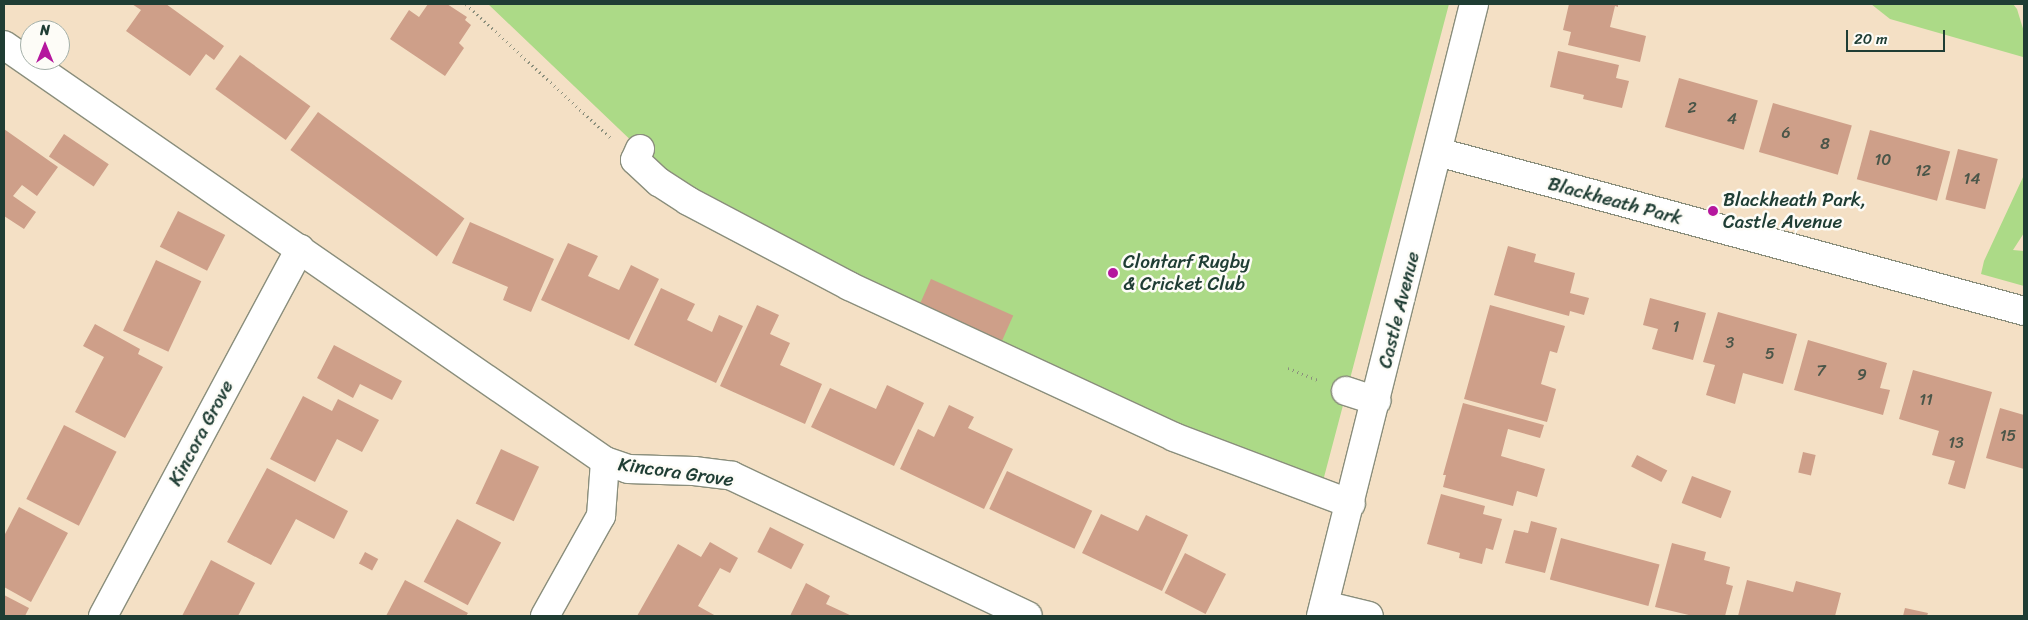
<!DOCTYPE html>
<style>
body{margin:0}
#map{position:relative;width:2028px;height:620px;overflow:hidden;background:#f4e0c5;font-family:Sriracha,sans-serif}
div>[style]{position:absolute}
.green>*{inset:0;background:#acda87}
.building>*{inset:0;background:#ce9f89;transform-origin:0 0}
.path>*{height:3px;margin-top:-1.5px;transform-origin:0;background:repeating-linear-gradient(90deg,#8a8e7c 0 1px,transparent 0 5px)}
.roads{filter:drop-shadow(1px 0 #8a8e7c) drop-shadow(-1px 0 #8a8e7c) drop-shadow(0 1px #8a8e7c) drop-shadow(0 -1px #8a8e7c)}
.minor>*{height:28px;margin:-14px;padding:0 14px;transform-origin:14px;border-radius:14px;background:#fff}
.dots>*{width:14px;height:14px;translate:-50% -50%;box-sizing:border-box;border:2px solid #fdfcf7;border-radius:50%}
span{translate:-50% -50%;white-space:nowrap;text-align:center;line-height:1.15;-webkit-text-stroke:5px #fdfcf7;paint-order:stroke}
.number-label{font-size:16px;color:#4b5649}
.number-label span{-webkit-text-stroke-width:0}
.poi-label{font-size:19px;color:#1f3d34}
.left{translate:0 -50%;text-align:left}
.street-label{font-size:19px;color:#1f3d34}
.frame{position:absolute;inset:0;border:5px solid #1f3d34;pointer-events:none}
.north{position:absolute;left:20px;top:20px;width:50px;height:50px;box-sizing:border-box;background:#fdfcf7;border:1px solid #a4b0a9;border-radius:50%;rotate:0deg;font-size:14px;font-weight:700;line-height:20px;text-align:center;color:#1f3d34}
.north::after{content:'';display:block;margin:auto;width:18px;height:22px;background:#b5179e;clip-path:polygon(50% 0,100% 100%,50% 72%,0 100%)}
.scale{position:absolute;left:1846px;top:30px;width:99px;height:22px;box-sizing:border-box;border:2px solid #1f3d34;border-top:0;padding-left:6px;font-size:15px;line-height:18px;white-space:nowrap;color:#1f3d34;-webkit-text-stroke:4px #fdfcf7;paint-order:stroke}
</style>
<div id="map">
<div class="green">
<div style="clip-path:polygon(488px 4px,1449px 4px,1323px 481px,1170px 420px,918px 309px,697px 197px,679px 180px,640px 149px)"></div>
<div style="clip-path:polygon(1871px 4px,2013px 4px,2017px 9px,2024px 32px,2023px 57px,1890px 19px)"></div>
<div style="clip-path:polygon(2024px 175px,2024px 233px,2013px 250px,2024px 251px,2024px 286px,1981px 274px,1984px 261px)"></div>
</div>
<div class="building">
<div style="clip-path:polygon(132px 4px,166px 4px,224px 46px,214px 60px,206px 54px,190px 76px,126px 31px,141px 10px)"></div>
<div style="clip-path:polygon(428px 4px,447px 4px,467px 17px,465px 20px,471px 25px,459px 43px,464px 48px,445px 76px,390px 39px,409px 10px,419px 17px)"></div>
<div style="clip-path:polygon(1569px 4px,1618px 4px,1618px 7px,1615px 6px,1610px 27px,1646px 36px,1640px 62px,1568px 45px,1571px 32px,1563px 30px)"></div>
<div style="clip-path:polygon(1558px 51px,1619px 65px,1616px 78px,1629px 81px,1622px 108px,1583px 99px,1584px 95px,1550px 87px)"></div>
<div style="left:240px;top:55px;width:87px;height:42px;rotate:36deg"></div>
<div style="left:1679px;top:78px;width:82px;height:51px;rotate:16deg"></div>
<div style="left:1773px;top:103px;width:82px;height:51px;rotate:16deg"></div>
<div style="left:318px;top:112px;width:181px;height:47px;rotate:36deg"></div>
<div style="clip-path:polygon(4px 129px,58px 167px,37px 196px,22px 185px,13px 196px,36px 212px,24px 229px,4px 216px)"></div>
<div style="left:1870px;top:130px;width:83px;height:51px;rotate:15deg"></div>
<div style="left:64px;top:134px;width:54px;height:27px;rotate:34deg"></div>
<div style="left:1958px;top:149px;width:41px;height:52px;rotate:14deg"></div>
<div style="left:178px;top:211px;width:53px;height:40px;rotate:27deg"></div>
<div style="clip-path:polygon(470px 222px,554px 259px,531px 312px,503px 300px,508px 287px,452px 263px)"></div>
<div style="clip-path:polygon(568px 243px,598px 256px,588px 276px,619px 290px,631px 265px,659px 279px,629px 340px,541px 300px)"></div>
<div style="clip-path:polygon(1508px 246px,1536px 254px,1534px 262px,1575px 273px,1570px 293px,1589px 298px,1584px 315px,1570px 311px,1569px 316px,1494px 295px)"></div>
<div style="left:156px;top:260px;width:50px;height:78px;rotate:25deg"></div>
<div style="left:931px;top:279px;width:90px;height:33px;rotate:24deg"></div>
<div style="clip-path:polygon(661px 288px,695px 304px,687px 320px,712px 332px,719px 315px,743px 326px,716px 383px,634px 345px)"></div>
<div style="clip-path:polygon(1650px 298px,1706px 313px,1693px 360px,1652px 349px,1658px 329px,1643px 325px)"></div>
<div style="clip-path:polygon(757px 305px,779px 315px,770px 334px,790px 343px,780px 365px,822px 384px,805px 424px,720px 386px)"></div>
<div style="clip-path:polygon(1490px 305px,1565px 326px,1557px 353px,1550px 351px,1541px 384px,1556px 389px,1547px 422px,1464px 399px)"></div>
<div style="clip-path:polygon(1718px 312px,1797px 334px,1783px 384px,1743px 373px,1735px 404px,1706px 395px,1715px 365px,1703px 362px)"></div>
<div style="clip-path:polygon(95px 324px,140px 349px,138px 354px,163px 367px,125px 438px,75px 412px,104px 357px,83px 346px)"></div>
<div style="clip-path:polygon(1808px 340px,1887px 363px,1880px 388px,1890px 390px,1883px 415px,1794px 390px)"></div>
<div style="clip-path:polygon(334px 345px,402px 381px,392px 400px,360px 384px,353px 398px,317px 378px)"></div>
<div style="clip-path:polygon(1913px 370px,1992px 392px,1965px 489px,1948px 484px,1955px 461px,1932px 455px,1939px 431px,1899px 419px)"></div>
<div style="clip-path:polygon(887px 385px,924px 403px,894px 466px,811px 427px,830px 388px,876px 409px)"></div>
<div style="clip-path:polygon(303px 396px,332px 411px,338px 399px,379px 420px,362px 452px,337px 439px,315px 482px,270px 459px)"></div>
<div style="clip-path:polygon(1463px 403px,1544px 425px,1540px 438px,1508px 429px,1501px 456px,1545px 469px,1537px 497px,1517px 491px,1513px 506px,1443px 487px,1446px 475px,1443px 475px)"></div>
<div style="clip-path:polygon(949px 405px,974px 417px,968px 428px,1013px 449px,984px 509px,900px 469px,918px 429px,934px 437px)"></div>
<div style="clip-path:polygon(2000px 408px,2024px 415px,2024px 469px,1986px 458px)"></div>
<div style="left:64px;top:425px;width:59px;height:83px;rotate:27deg"></div>
<div style="left:501px;top:449px;width:42px;height:60px;rotate:25deg"></div>
<div style="left:1803px;top:452px;width:13px;height:21px;rotate:13deg"></div>
<div style="left:1637px;top:455px;width:34px;height:13px;rotate:27deg"></div>
<div style="clip-path:polygon(267px 468px,348px 511px,334px 539px,296px 519px,271px 565px,227px 542px)"></div>
<div style="left:1007px;top:471px;width:94px;height:42px;rotate:25deg"></div>
<div style="left:1692px;top:476px;width:42px;height:29px;rotate:21deg"></div>
<div style="clip-path:polygon(1441px 494px,1485px 506px,1483px 514px,1502px 519px,1493px 550px,1486px 548px,1482px 564px,1459px 558px,1460px 553px,1427px 544px)"></div>
<div style="clip-path:polygon(19px 507px,68px 533px,31px 602px,4px 587px,4px 536px)"></div>
<div style="clip-path:polygon(1101px 514px,1138px 531px,1146px 515px,1188px 535px,1162px 591px,1082px 553px)"></div>
<div style="left:457px;top:519px;width:50px;height:71px;rotate:28deg"></div>
<div style="clip-path:polygon(1531px 521px,1557px 528px,1545px 573px,1505px 563px,1514px 530px,1528px 533px)"></div>
<div style="left:770px;top:527px;width:38px;height:28px;rotate:27deg"></div>
<div style="left:1561px;top:538px;width:102px;height:43px;rotate:15deg"></div>
<div style="clip-path:polygon(710px 542px,738px 558px,730px 573px,720px 568px,698px 606px,716px 616px,637px 616px,678px 544px,701px 557px)"></div>
<div style="clip-path:polygon(1672px 543px,1706px 552px,1704px 560px,1730px 567px,1726px 584px,1733px 586px,1725px 616px,1693px 616px,1655px 607px)"></div>
<div style="left:365px;top:552px;width:15px;height:13px;rotate:28deg"></div>
<div style="left:1185px;top:553px;width:46px;height:45px;rotate:27deg"></div>
<div style="clip-path:polygon(211px 560px,255px 583px,238px 616px,182px 616px)"></div>
<div style="clip-path:polygon(405px 580px,468px 613px,466px 616px,386px 616px)"></div>
<div style="clip-path:polygon(1747px 580px,1793px 592px,1796px 581px,1841px 593px,1835px 616px,1738px 616px)"></div>
<div style="clip-path:polygon(806px 583px,830px 596px,826px 604px,852px 616px,790px 616px)"></div>
<div style="clip-path:polygon(4px 595px,29px 608px,25px 616px,4px 616px)"></div>
<div style="clip-path:polygon(1905px 608px,1928px 613px,1927px 616px,1903px 616px)"></div>
</div>
<div class="path">
<div style="left:466px;top:4px;width:199px;rotate:42.8deg"></div>
<div style="left:1288px;top:368px;width:32px;rotate:22deg"></div>
</div>
<div class="roads">
<div class="minor">
<div style="left:4px;top:45px;width:731px;rotate:34.69deg"></div>
<div style="left:605px;top:461px;width:24px;rotate:19deg"></div>
<div style="left:628px;top:469px;width:66px;rotate:1.7deg"></div>
<div style="left:694px;top:471px;width:38px;rotate:7deg"></div>
<div style="left:732px;top:476px;width:327px;rotate:25.3deg"></div>
<div style="left:640px;top:149px;width:12px;rotate:114deg"></div>
<div style="left:635px;top:160px;width:33px;rotate:43deg"></div>
<div style="left:659px;top:182px;width:35px;rotate:33deg"></div>
<div style="left:688px;top:201px;width:182px;rotate:27.8deg"></div>
<div style="left:849px;top:286px;width:358px;rotate:24.9deg"></div>
<div style="left:1174px;top:437px;width:189px;rotate:20.7deg"></div>
<div style="left:1438px;top:152px;width:607px;rotate:15.18deg"></div>
<div style="left:1346px;top:391px;width:32px;rotate:18deg"></div>
<div style="left:1324px;top:605px;width:46px;rotate:13.7deg"></div>
<div style="left:103px;top:616px;width:417px;rotate:-61.8deg"></div>
<div style="left:545px;top:616px;width:115px;rotate:-60.8deg"></div>
<div style="left:601px;top:516px;width:55px;rotate:-85.8deg"></div>
<div style="left:1321px;top:616px;width:631px;rotate:-75.96deg"></div>
</div>
</div>
<div class="dots">
<div style="left:1713px;top:211px;background:#b5179e"></div>
<div style="left:1113px;top:273px;background:#b5179e"></div>
</div>
<div class="number-label">
<span style="left:1692px;top:108px">2</span>
<span style="left:1732px;top:119px">4</span>
<span style="left:1786px;top:133px">6</span>
<span style="left:1825px;top:144px">8</span>
<span style="left:1883px;top:160px">10</span>
<span style="left:1923px;top:171px">12</span>
<span style="left:1972px;top:179px">14</span>
<span style="left:1676px;top:327px">1</span>
<span style="left:1730px;top:343px">3</span>
<span style="left:1770px;top:354px">5</span>
<span style="left:1821px;top:371px">7</span>
<span style="left:1862px;top:375px">9</span>
<span style="left:1926px;top:400px">11</span>
<span style="left:2008px;top:436px">15</span>
<span style="left:1956px;top:443px">13</span>
</div>
<div class="poi-label">
<span class="left" style="left:1723px;top:211px">Blackheath Park,<br>Castle Avenue</span>
<span class="left" style="left:1123px;top:273px">Clontarf Rugby<br>&amp; Cricket Club</span>
</div>
<div class="street-label">
<span style="left:1615px;top:201px;rotate:15deg">Blackheath Park</span>
<span style="left:1399px;top:310px;rotate:-76deg">Castle Avenue</span>
<span style="left:201px;top:433px;rotate:-62deg">Kincora Grove</span>
<span style="left:676px;top:472px;rotate:8deg">Kincora Grove</span>
</div>
<div class="frame"></div>
<div class="north">N</div>
<div class="scale">20 m</div>
</div>
